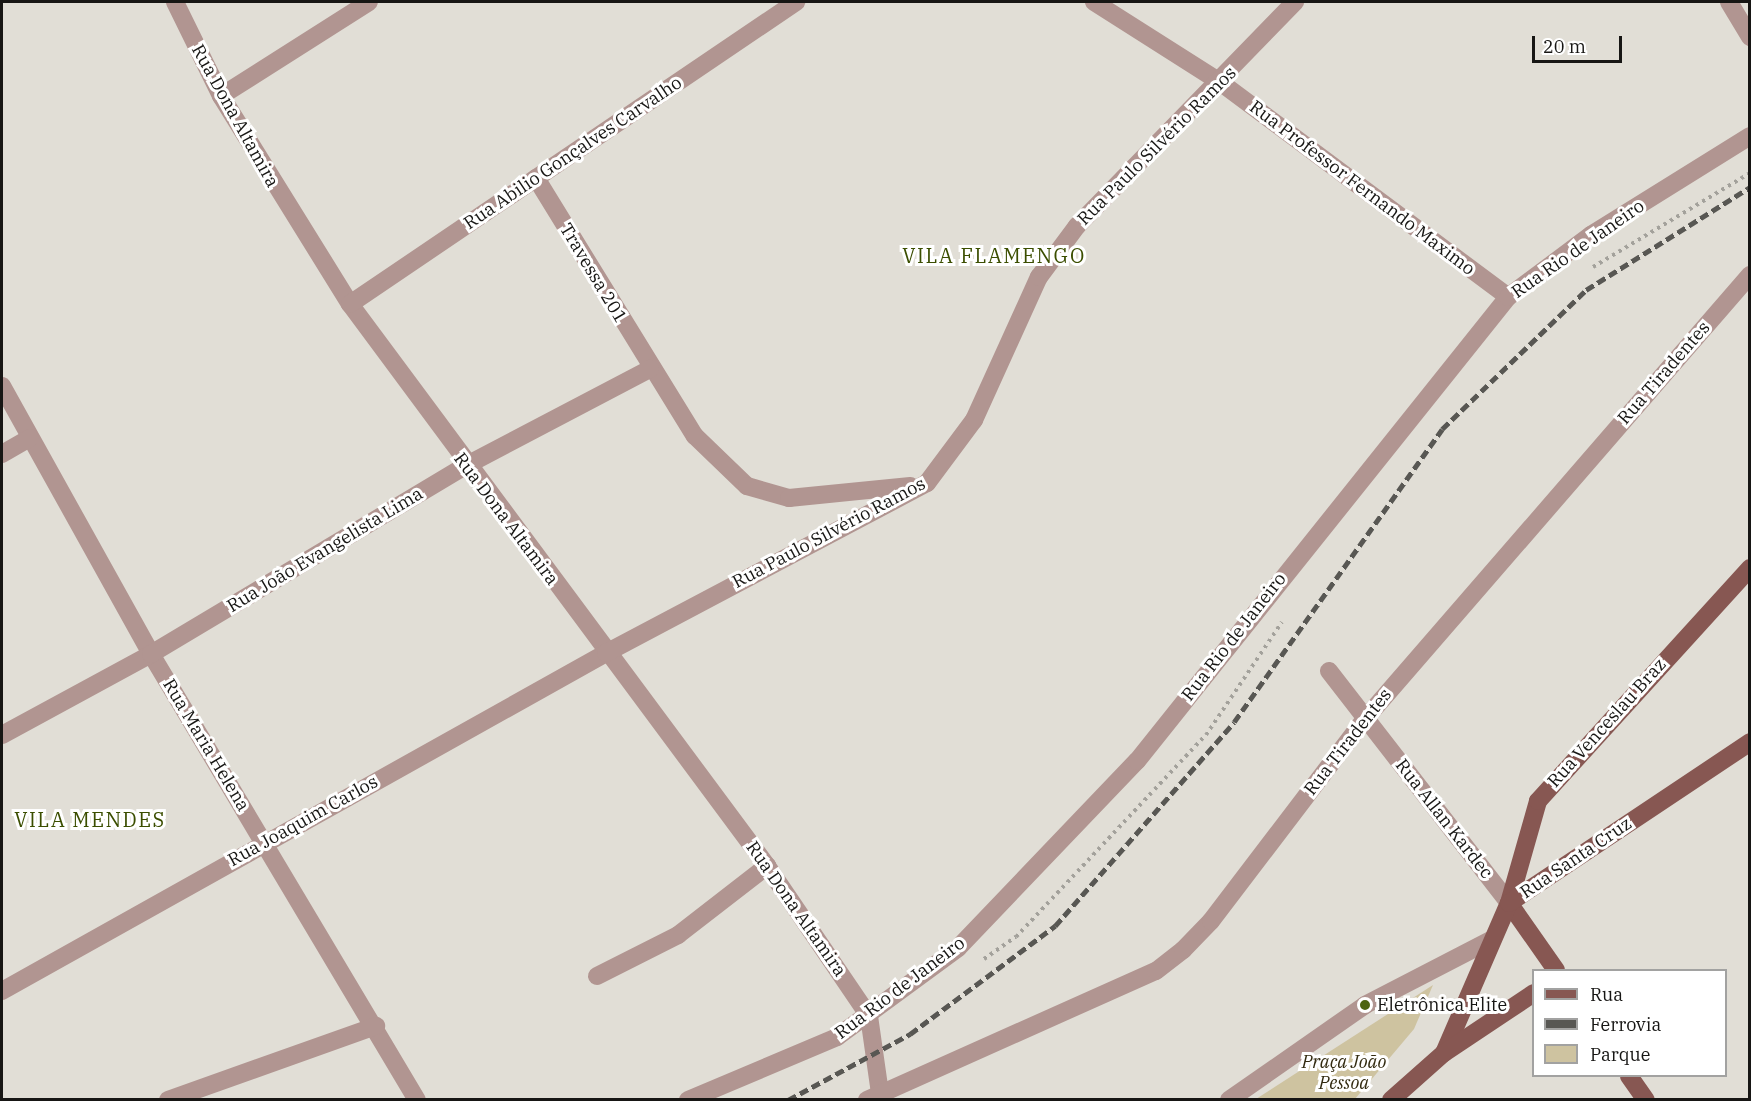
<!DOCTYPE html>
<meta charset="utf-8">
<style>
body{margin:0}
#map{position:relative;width:1751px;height:1101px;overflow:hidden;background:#e1ded6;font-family:"IBM Plex Serif",serif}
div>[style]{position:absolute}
.green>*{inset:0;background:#cec3a0}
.path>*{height:4px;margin-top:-2px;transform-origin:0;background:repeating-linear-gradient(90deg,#a3a19b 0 3px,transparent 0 7.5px)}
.minor>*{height:18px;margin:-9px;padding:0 9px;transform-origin:9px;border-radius:9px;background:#b19591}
.major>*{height:18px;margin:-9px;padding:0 9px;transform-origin:9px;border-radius:9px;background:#875752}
.rail>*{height:4.5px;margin-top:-2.25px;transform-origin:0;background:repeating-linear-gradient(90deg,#585753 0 9px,transparent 0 13.5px)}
.dots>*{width:16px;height:16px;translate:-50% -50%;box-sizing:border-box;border:3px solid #fff;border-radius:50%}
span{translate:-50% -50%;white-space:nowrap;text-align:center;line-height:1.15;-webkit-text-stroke:6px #fff;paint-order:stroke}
.street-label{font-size:18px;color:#171614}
.poi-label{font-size:18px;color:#171614}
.left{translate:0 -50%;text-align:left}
.park-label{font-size:18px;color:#322a10;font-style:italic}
.neighbourhood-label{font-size:20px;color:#3b4e00;letter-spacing:1.5px}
.frame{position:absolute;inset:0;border:3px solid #171614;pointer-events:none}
.legend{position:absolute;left:1532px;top:969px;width:195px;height:108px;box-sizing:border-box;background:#fff;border:2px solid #a2a2a1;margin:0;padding:8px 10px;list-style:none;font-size:18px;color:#171614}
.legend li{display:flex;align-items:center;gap:12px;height:30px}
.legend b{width:30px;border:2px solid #a2a2a1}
.scale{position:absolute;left:1532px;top:36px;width:90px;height:27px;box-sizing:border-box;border:3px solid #171614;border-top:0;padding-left:8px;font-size:18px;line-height:21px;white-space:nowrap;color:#171614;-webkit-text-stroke:4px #fff;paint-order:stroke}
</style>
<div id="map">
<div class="green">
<div style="clip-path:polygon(1433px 985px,1414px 1029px,1355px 1099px,1256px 1099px)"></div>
</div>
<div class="path">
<div style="left:1593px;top:267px;width:183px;rotate:-30.9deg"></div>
<div style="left:984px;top:959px;width:39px;rotate:-35deg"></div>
<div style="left:1016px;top:937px;width:277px;rotate:-46.8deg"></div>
<div style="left:1206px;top:735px;width:136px;rotate:-56.1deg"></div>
</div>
<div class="minor">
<div style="left:175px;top:2px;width:105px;rotate:63.9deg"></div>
<div style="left:221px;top:96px;width:245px;rotate:58.2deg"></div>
<div style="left:350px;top:304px;width:700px;rotate:53.42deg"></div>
<div style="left:767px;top:866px;width:181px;rotate:55.8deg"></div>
<div style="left:869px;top:1016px;width:85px;rotate:81.9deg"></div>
<div style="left:1094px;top:2px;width:149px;rotate:32.4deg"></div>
<div style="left:1220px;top:82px;width:359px;rotate:36.7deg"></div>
<div style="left:1729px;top:2px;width:41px;rotate:59deg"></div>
<div style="left:221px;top:96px;width:175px;rotate:-32.4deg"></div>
<div style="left:536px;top:178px;width:303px;rotate:58.4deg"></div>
<div style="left:695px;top:436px;width:72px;rotate:43.9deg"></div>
<div style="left:747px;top:486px;width:44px;rotate:15.9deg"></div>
<div style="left:789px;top:498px;width:122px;rotate:-5.7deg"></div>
<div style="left:350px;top:304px;width:539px;rotate:-34.1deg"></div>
<div style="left:2px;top:386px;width:307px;rotate:60.9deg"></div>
<div style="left:151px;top:654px;width:519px;rotate:59.19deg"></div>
<div style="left:2px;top:454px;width:32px;rotate:-30deg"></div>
<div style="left:1329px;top:671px;width:294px;rotate:52.2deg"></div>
<div style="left:2px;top:735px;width:170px;rotate:-28.5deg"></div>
<div style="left:151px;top:654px;width:366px;rotate:-30.9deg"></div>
<div style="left:465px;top:466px;width:209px;rotate:-27.7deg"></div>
<div style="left:597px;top:976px;width:91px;rotate:-26.8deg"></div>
<div style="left:678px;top:935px;width:113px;rotate:-37.8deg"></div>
<div style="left:2px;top:991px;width:692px;rotate:-29.23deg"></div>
<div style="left:606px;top:653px;width:363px;rotate:-27.9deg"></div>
<div style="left:927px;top:483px;width:79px;rotate:-53.3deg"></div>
<div style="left:974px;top:420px;width:157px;rotate:-65.6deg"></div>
<div style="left:1039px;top:277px;width:64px;rotate:-53.3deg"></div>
<div style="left:1077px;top:226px;width:313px;rotate:-45.8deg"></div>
<div style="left:168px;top:1100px;width:221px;rotate:-19.6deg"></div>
<div style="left:688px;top:1100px;width:162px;rotate:-22.9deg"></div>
<div style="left:837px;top:1037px;width:150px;rotate:-36.3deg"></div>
<div style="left:958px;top:948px;width:259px;rotate:-46.3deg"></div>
<div style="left:1137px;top:761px;width:594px;rotate:-51.36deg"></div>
<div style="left:1508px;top:297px;width:104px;rotate:-36.8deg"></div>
<div style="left:1591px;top:235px;width:187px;rotate:-31.9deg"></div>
<div style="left:867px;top:1100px;width:316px;rotate:-24.1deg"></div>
<div style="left:1156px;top:971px;width:34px;rotate:-38deg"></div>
<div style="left:1183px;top:950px;width:40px;rotate:-46deg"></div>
<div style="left:1211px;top:921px;width:254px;rotate:-52.7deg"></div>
<div style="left:1365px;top:719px;width:588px;rotate:-49.07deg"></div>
<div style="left:1229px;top:1100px;width:166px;rotate:-34.9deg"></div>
<div style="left:1365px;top:1005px;width:142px;rotate:-27.3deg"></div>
</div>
<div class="major">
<div style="left:1509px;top:903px;width:106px;rotate:-74.1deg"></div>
<div style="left:1538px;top:801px;width:315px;rotate:-47.7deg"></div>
<div style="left:1509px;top:903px;width:82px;rotate:55deg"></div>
<div style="left:1444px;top:1053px;width:163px;rotate:-66.6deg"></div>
<div style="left:1509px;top:903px;width:290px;rotate:-33.7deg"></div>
<div style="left:1629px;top:1076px;width:29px;rotate:55deg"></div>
<div style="left:1391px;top:1100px;width:71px;rotate:-41.6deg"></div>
<div style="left:1444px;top:1053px;width:108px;rotate:-33.7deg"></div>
</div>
<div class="rail">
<div style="left:788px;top:1100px;width:139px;rotate:-28.4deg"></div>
<div style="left:910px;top:1034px;width:181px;rotate:-36.7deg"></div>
<div style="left:1055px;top:926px;width:271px;rotate:-48.7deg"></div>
<div style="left:1234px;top:722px;width:359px;rotate:-54.6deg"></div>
<div style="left:1442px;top:429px;width:200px;rotate:-44deg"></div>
<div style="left:1586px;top:290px;width:194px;rotate:-32.1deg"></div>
</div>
<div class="dots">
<div style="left:1365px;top:1005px;background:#4d6310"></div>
</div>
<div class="street-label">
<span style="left:235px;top:116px;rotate:61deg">Rua Dona Altamira</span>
<span style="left:1157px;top:146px;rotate:-45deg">Rua Paulo Silvério Ramos</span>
<span style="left:573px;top:153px;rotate:-34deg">Rua Abilio Gonçalves Carvalho</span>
<span style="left:1362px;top:188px;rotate:37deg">Rua Professor Fernando Maximo</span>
<span style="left:1578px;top:249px;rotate:-35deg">Rua Rio de Janeiro</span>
<span style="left:593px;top:273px;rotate:59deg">Travessa 201</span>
<span style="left:1664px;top:373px;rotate:-49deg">Rua Tiradentes</span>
<span style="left:506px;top:519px;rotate:53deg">Rua Dona Altamira</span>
<span style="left:829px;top:533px;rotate:-28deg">Rua Paulo Silvério Ramos</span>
<span style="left:325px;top:550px;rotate:-31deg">Rua João Evangelista Lima</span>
<span style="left:1234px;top:637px;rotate:-52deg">Rua Rio de Janeiro</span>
<span style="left:1607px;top:723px;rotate:-48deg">Rua Venceslau Braz</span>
<span style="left:1348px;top:742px;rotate:-52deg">Rua Tiradentes</span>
<span style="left:206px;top:745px;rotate:59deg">Rua Maria Helena</span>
<span style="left:1444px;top:819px;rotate:52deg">Rua Allan Kardec</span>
<span style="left:303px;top:821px;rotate:-29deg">Rua Joaquim Carlos</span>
<span style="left:1576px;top:858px;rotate:-34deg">Rua Santa Cruz</span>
<span style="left:796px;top:909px;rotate:55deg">Rua Dona Altamira</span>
<span style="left:900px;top:988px;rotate:-37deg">Rua Rio de Janeiro</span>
</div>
<div class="poi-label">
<span class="left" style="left:1377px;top:1005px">Eletrônica Elite</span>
</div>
<div class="park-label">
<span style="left:1344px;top:1073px">Praça João<br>Pessoa</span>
</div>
<div class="neighbourhood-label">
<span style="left:994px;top:255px">VILA FLAMENGO</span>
<span style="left:90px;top:819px">VILA MENDES</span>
</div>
<div class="frame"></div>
<ul class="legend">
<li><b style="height:8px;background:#875752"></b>Rua</li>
<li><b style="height:8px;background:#585753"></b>Ferrovia</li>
<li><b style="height:16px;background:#cec3a0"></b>Parque</li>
</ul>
<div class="scale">20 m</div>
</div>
